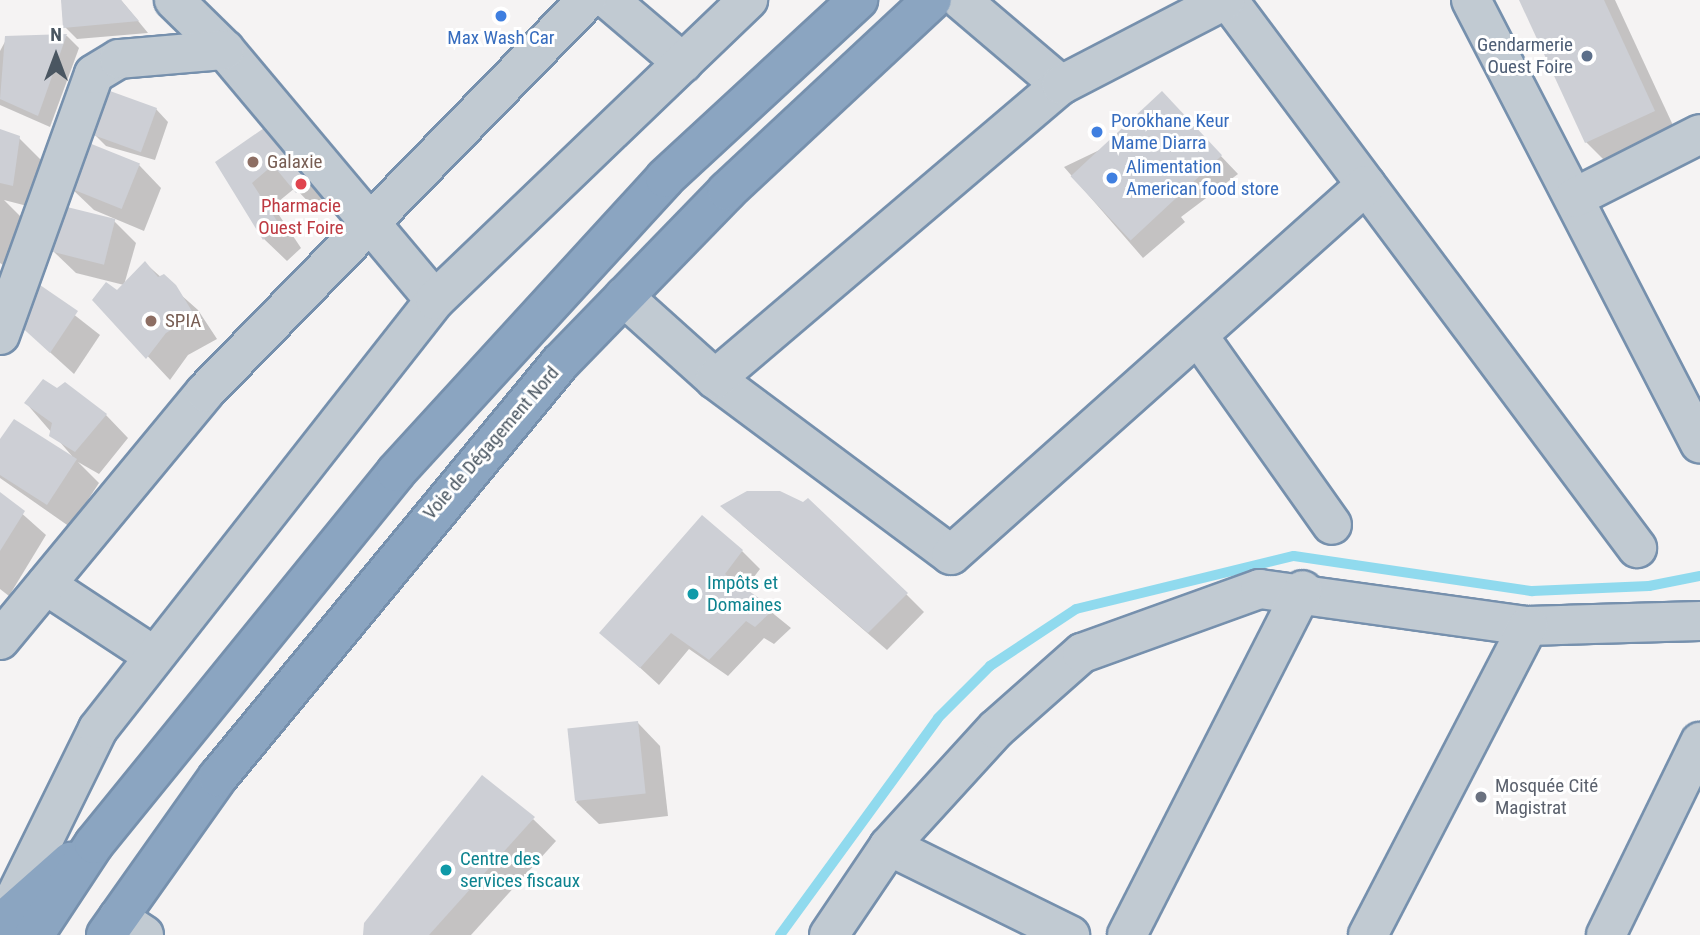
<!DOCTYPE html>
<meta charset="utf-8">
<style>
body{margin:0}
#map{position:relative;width:1700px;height:935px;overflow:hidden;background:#f5f3f3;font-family:"Roboto Condensed",sans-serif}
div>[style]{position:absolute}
.shadow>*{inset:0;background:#0003}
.stream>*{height:10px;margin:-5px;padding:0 5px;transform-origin:5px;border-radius:5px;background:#90daee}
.building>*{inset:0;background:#cdcfd5;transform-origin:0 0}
.roads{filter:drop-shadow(2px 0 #7690ad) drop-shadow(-2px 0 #7690ad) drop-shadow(0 2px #7690ad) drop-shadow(0 -2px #7690ad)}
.street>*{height:38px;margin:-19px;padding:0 19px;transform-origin:19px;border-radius:19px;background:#c1cad2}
.highway>*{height:38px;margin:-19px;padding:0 19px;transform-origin:19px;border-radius:19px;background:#8ba5c1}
.dots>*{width:19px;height:19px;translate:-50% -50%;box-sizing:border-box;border:4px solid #fff;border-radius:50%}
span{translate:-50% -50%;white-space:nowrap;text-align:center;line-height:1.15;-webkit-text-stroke:6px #fff;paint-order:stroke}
.shop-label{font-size:19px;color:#366cbe}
.left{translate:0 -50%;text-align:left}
.service-label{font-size:19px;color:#4e5e75}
.right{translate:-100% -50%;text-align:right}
.education-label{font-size:19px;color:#785e54}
.health-label{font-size:19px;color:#be3a42}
.street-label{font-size:19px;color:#4a5661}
.culture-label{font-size:19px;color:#0d838f}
.worship-label{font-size:19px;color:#5b616d}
.north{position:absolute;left:21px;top:21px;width:70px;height:70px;-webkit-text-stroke:5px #fff;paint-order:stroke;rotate:0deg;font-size:19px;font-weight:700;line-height:28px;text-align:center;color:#4a5661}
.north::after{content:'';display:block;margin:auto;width:24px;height:32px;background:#4a5661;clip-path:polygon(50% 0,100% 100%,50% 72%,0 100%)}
</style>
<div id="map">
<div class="shadow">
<div style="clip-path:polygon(62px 0,121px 0,148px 33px,77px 39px,65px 27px)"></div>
<div style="clip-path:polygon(1520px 0,1615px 0,1677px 134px,1609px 165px,1586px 142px)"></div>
<div style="clip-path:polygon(67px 36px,79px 48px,50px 127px,0 105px,0 51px,7px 38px)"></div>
<div style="clip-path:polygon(156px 109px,168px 122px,155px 160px,106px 146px,94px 134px)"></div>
<div style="clip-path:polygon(1179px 112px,1238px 174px,1181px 217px,1185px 222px,1143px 258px,1064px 167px)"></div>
<div style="clip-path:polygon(267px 128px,334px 204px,320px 214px,295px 188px,273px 206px,301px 248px,287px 261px,264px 239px,217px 162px)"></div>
<div style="clip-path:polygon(0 131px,19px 138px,42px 161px,35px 208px,4px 200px,29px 225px,9px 269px,0 263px)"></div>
<div style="clip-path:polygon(139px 165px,161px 188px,144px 231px,94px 210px,71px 188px)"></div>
<div style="clip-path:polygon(111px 218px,136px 243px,124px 285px,76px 273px,53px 251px)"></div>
<div style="clip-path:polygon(145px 263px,198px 310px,217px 339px,188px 355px,170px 380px,94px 299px,118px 292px)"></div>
<div style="clip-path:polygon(40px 288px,100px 335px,74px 374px,42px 345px)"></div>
<div style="clip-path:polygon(26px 403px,106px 415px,128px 438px,99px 474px,78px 462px,99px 483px,70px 527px,0 478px,0 442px,72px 456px)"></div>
<div style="clip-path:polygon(0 494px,46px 535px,9px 596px,0 589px)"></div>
<div style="clip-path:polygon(741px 524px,906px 594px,924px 612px,887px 650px)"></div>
<div style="clip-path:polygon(742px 551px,760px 569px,744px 590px,791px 628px,774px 644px,764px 638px,728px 676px,689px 649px,659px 685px,602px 633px)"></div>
<div style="clip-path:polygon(638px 723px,660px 746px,668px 816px,599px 824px,576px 802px)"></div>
<div style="clip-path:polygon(533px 819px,556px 841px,471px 935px,365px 935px)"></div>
</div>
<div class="stream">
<div style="left:780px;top:935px;width:268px;rotate:-53.9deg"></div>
<div style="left:938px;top:718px;width:74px;rotate:-45deg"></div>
<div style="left:990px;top:666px;width:103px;rotate:-33.5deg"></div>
<div style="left:1076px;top:609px;width:224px;rotate:-13.7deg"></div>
<div style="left:1294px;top:556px;width:241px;rotate:8.4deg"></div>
<div style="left:1532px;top:591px;width:117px;rotate:-2.4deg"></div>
<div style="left:1649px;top:586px;width:52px;rotate:-11.1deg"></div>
</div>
<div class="building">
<div style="clip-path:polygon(61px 0,121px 0,139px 21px,63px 28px)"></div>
<div style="clip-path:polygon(1519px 0,1604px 0,1655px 111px,1585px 143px)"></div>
<div style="clip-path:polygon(67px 34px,38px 116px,0 99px,5px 36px)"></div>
<div style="left:110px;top:91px;width:50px;height:47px;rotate:20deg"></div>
<div style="left:1162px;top:91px;width:88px;height:125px;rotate:47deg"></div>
<div style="clip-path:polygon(267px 126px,312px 181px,296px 193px,273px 165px,252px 183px,279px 224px,263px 240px,215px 162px)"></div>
<div style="clip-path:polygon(0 129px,20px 136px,13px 186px,0 183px)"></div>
<div style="left:89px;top:143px;width:55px;height:49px;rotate:22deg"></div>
<div style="left:63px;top:206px;width:54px;height:47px;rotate:14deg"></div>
<div style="clip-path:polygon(145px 261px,158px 277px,164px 274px,176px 285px,195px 316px,166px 333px,146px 359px,92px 300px,106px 282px,117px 290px)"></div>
<div style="clip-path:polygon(40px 285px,78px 311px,50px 353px,17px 323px)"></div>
<div style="clip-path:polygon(43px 379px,57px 388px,65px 382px,107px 414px,75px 452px,49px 436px,52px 423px,24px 403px)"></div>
<div style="clip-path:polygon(14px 419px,77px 459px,47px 505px,0 475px,0 439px)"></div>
<div style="clip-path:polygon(747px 491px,780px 491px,803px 502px,808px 498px,908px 593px,868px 633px,720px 506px)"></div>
<div style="clip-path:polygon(0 492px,25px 511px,0 551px)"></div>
<div style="clip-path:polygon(702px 515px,743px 550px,725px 574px,774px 609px,755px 627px,746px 621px,709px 660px,671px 633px,640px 668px,599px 633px)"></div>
<div style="left:638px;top:721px;width:73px;height:71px;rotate:84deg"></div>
<div style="clip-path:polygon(482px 775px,535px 817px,429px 935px,363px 935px,364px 923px)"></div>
</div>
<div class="roads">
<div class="street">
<div style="left:174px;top:0;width:71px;rotate:44.4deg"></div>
<div style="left:225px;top:50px;width:326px;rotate:50deg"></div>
<div style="left:609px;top:0;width:97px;rotate:40.4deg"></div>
<div style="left:961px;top:0;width:131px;rotate:40.4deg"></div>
<div style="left:1228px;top:0;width:684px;rotate:53.26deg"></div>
<div style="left:1471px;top:0;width:499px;rotate:62.7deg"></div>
<div style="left:1574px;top:198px;width:141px;rotate:-26.9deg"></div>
<div style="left:624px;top:297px;width:122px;rotate:42deg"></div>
<div style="left:715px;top:379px;width:294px;rotate:36.7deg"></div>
<div style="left:951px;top:555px;width:556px;rotate:-41.72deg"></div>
<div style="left:0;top:335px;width:277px;rotate:-70.2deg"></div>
<div style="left:94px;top:74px;width:29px;rotate:-31deg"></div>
<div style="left:119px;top:59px;width:106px;rotate:-4.9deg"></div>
<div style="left:1199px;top:337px;width:230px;rotate:54.7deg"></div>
<div style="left:715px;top:379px;width:454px;rotate:-40.4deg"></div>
<div style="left:1061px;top:85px;width:185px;rotate:-27.4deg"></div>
<div style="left:46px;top:585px;width:129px;rotate:33.3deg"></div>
<div style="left:0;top:640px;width:322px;rotate:-50.4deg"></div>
<div style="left:205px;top:392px;width:547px;rotate:-45.74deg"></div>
<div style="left:889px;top:846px;width:202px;rotate:26.2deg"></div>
<div style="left:7px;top:914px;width:206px;rotate:-63.8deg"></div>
<div style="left:98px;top:729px;width:546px;rotate:-51.85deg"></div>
<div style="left:435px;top:300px;width:434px;rotate:-43.8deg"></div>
<div style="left:118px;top:918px;width:31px;rotate:33deg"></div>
<div style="left:829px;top:935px;width:107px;rotate:-56deg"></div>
<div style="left:889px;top:846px;width:159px;rotate:-47.6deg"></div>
<div style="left:996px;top:729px;width:115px;rotate:-41.5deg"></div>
<div style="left:1082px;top:653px;width:189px;rotate:-19.8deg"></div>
<div style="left:1260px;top:589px;width:271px;rotate:7.9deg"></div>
<div style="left:1528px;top:626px;width:172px;rotate:-1.7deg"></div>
<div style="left:1127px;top:935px;width:387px;rotate:-63deg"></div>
<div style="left:1368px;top:935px;width:348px;rotate:-62.6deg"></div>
<div style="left:1606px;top:935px;width:215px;rotate:-64deg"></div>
</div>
<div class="highway">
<div style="left:0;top:924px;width:94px;rotate:-41.5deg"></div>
<div style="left:34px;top:935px;width:109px;rotate:-56.6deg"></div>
<div style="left:94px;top:844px;width:479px;rotate:-50.9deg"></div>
<div style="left:396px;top:472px;width:398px;rotate:-47.5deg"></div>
<div style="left:665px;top:178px;width:263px;rotate:-42.7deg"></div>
<div style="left:106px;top:935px;width:194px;rotate:-54.7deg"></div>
<div style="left:218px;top:777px;width:537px;rotate:-50.44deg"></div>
<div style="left:560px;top:363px;width:240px;rotate:-45.8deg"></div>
<div style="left:727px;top:191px;width:280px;rotate:-43deg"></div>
</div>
</div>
<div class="dots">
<div style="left:501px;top:16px;background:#3f7fe0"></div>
<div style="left:1587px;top:56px;background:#5c6f8a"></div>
<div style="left:1097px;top:132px;background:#3f7fe0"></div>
<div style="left:253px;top:162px;background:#8d6e63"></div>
<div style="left:1112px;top:178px;background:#3f7fe0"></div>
<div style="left:301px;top:184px;background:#e0444e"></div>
<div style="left:151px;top:321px;background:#8d6e63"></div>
<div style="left:693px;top:594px;background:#0f9aa8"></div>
<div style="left:1481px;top:797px;background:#6b7280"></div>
<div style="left:446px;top:870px;background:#0f9aa8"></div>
</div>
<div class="shop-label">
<span style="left:501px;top:38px">Max Wash Car</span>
<span class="left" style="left:1111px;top:132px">Porokhane Keur<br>Mame Diarra</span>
<span class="left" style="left:1126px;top:178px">Alimentation<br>American food store</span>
</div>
<div class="service-label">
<span class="right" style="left:1573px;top:56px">Gendarmerie<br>Ouest Foire</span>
</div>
<div class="education-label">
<span class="left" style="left:267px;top:162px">Galaxie</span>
<span class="left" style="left:165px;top:321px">SPIA</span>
</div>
<div class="health-label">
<span style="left:301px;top:217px">Pharmacie<br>Ouest Foire</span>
</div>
<div class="street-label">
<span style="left:491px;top:443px;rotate:-49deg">Voie de Dégagement Nord</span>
</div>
<div class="culture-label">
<span class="left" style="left:707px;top:594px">Impôts et<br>Domaines</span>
<span class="left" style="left:460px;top:870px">Centre des<br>services fiscaux</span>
</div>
<div class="worship-label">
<span class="left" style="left:1495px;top:797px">Mosquée Cité<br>Magistrat</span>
</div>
<div class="north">N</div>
</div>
